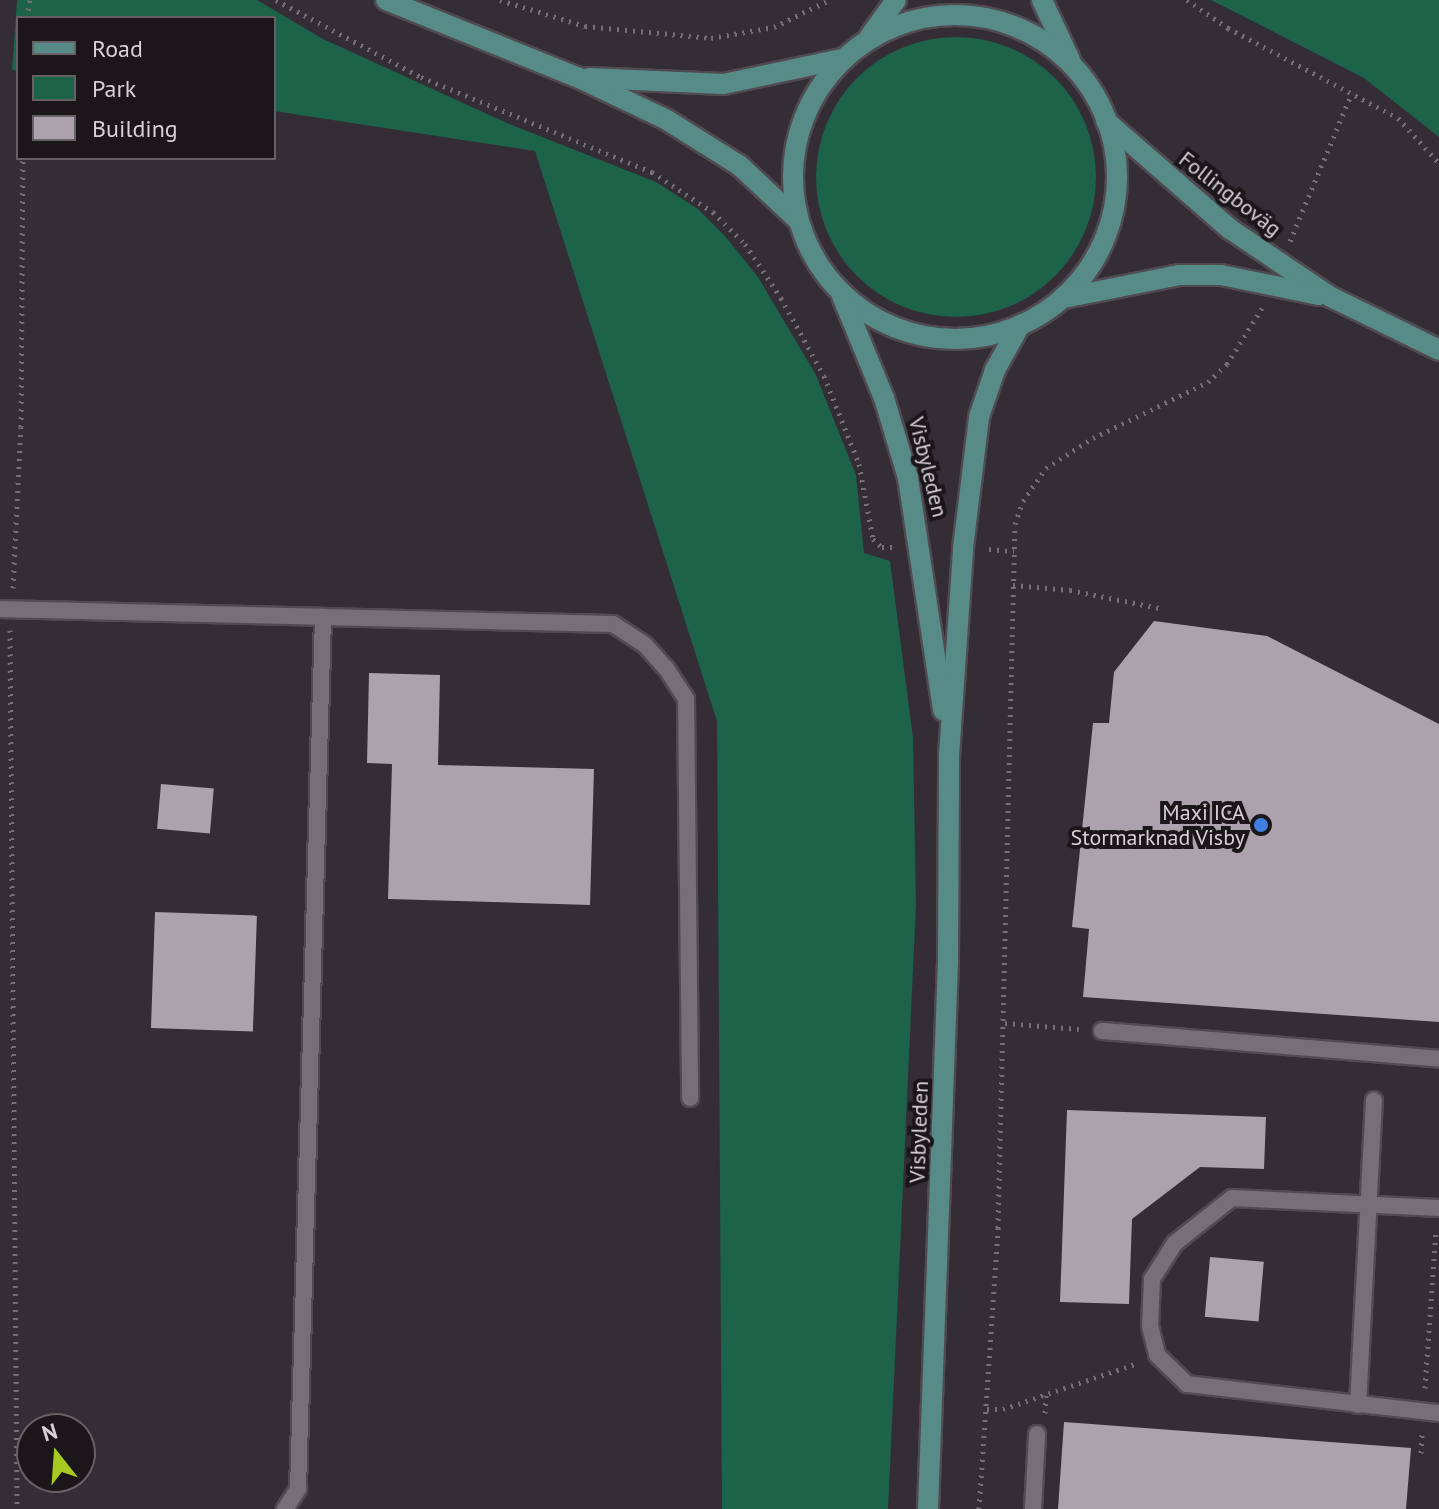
<!DOCTYPE html>
<meta charset="utf-8">
<style>
body{margin:0}
#map{position:relative;width:1439px;height:1509px;overflow:hidden;background:#342d35;font-family:"PT Sans",sans-serif}
div>[style]{position:absolute}
.green>*{inset:0;background:#1c6349}
.round{border-radius:50%}
.building>*{inset:0;background:#aba2ad;transform-origin:0 0}
.path>*{height:5px;margin-top:-2.5px;transform-origin:0;background:repeating-linear-gradient(90deg,#766f76 0 2px,transparent 0 8px)}
.roads{filter:drop-shadow(2px 0 #504a51) drop-shadow(-2px 0 #504a51) drop-shadow(0 2px #504a51) drop-shadow(0 -2px #504a51)}
.service>*{height:16px;margin:-8px;padding:0 8px;transform-origin:8px;border-radius:8px;background:#776f78}
.secondary>*{height:20px;margin:-10px;padding:0 10px;transform-origin:10px;border-radius:10px;background:#578b88}
.secondary>.ring{margin:-10px;padding:0;box-sizing:content-box;background:none;border:20px solid #578b88;border-radius:50%}
.dots>*{width:22px;height:22px;translate:-50% -50%;box-sizing:border-box;border:4px solid #1a161a;border-radius:50%}
span{translate:-50% -50%;white-space:nowrap;text-align:center;line-height:1.15;-webkit-text-stroke:8px #1a161a;paint-order:stroke}
.street-label{font-size:22px;color:#d6d1d6}
.poi-label{font-size:22px;color:#d6d1d6}
.right{translate:-100% -50%;text-align:right}
.legend{position:absolute;left:16px;top:16px;width:260px;height:144px;box-sizing:border-box;background:#1a161a;border:2px solid #656165;margin:0;padding:10px 14px;list-style:none;font-size:24px;color:#d6d1d6}
.legend li{display:flex;align-items:center;gap:16px;height:40px}
.legend b{width:40px;border:2px solid #656165}
.north{position:absolute;left:16px;top:1413px;width:80px;height:80px;box-sizing:border-box;background:#1a161a;border:2px solid #656165;border-radius:50%;rotate:343deg;font-size:22px;font-weight:700;line-height:32px;text-align:center;color:#d6d1d6}
.north::after{content:'';display:block;margin:auto;width:28px;height:36px;background:#a6c821;clip-path:polygon(50% 0,100% 100%,50% 72%,0 100%)}
</style>
<div id="map">
<div class="green">
<div style="clip-path:polygon(17px 0,257px 0,323px 39px,507px 123px,656px 182px,698px 209px,725px 236px,758px 277px,816px 375px,856px 475px,864px 553px,890px 561px,913px 738px,916px 905px,888px 1509px,722px 1509px,717px 721px,535px 151px,274px 111px,274px 18px,18px 18px,18px 71px,12px 70px)"></div>
<div style="clip-path:polygon(1211px 0,1439px 0,1439px 137px,1364px 78px)"></div>
<div class="round" style="left:816px;top:37px;width:280px;height:280px"></div>
</div>
<div class="building">
<div style="clip-path:polygon(1154px 621px,1267px 636px,1439px 724px,1439px 1022px,1083px 997px,1089px 929px,1072px 927px,1093px 723px,1109px 723px,1114px 672px)"></div>
<div style="clip-path:polygon(369px 673px,440px 675px,438px 765px,594px 769px,590px 905px,388px 899px,392px 764px,367px 763px)"></div>
<div style="left:161px;top:784px;width:53px;height:45px;rotate:5deg"></div>
<div style="left:155px;top:912px;width:102px;height:116px;rotate:2deg"></div>
<div style="clip-path:polygon(1067px 1110px,1266px 1117px,1264px 1169px,1200px 1167px,1132px 1219px,1129px 1304px,1060px 1302px)"></div>
<div style="left:1210px;top:1257px;width:54px;height:60px;rotate:5deg"></div>
<div style="clip-path:polygon(1064px 1422px,1411px 1448px,1406px 1509px,1058px 1509px)"></div>
</div>
<div class="path">
<div style="left:276px;top:0;width:164px;rotate:28deg"></div>
<div style="left:421px;top:77px;width:250px;rotate:22.4deg"></div>
<div style="left:652px;top:172px;width:73px;rotate:33.3deg"></div>
<div style="left:713px;top:212px;width:45px;rotate:45deg"></div>
<div style="left:745px;top:244px;width:65px;rotate:56.3deg"></div>
<div style="left:781px;top:298px;width:89px;rotate:61.1deg"></div>
<div style="left:824px;top:376px;width:95px;rotate:68.3deg"></div>
<div style="left:859px;top:464px;width:76px;rotate:79.4deg"></div>
<div style="left:873px;top:539px;width:12px;rotate:42deg"></div>
<div style="left:882px;top:547px;width:13px"></div>
<div style="left:500px;top:0;width:89px;rotate:17deg"></div>
<div style="left:585px;top:26px;width:127px;rotate:5.4deg"></div>
<div style="left:711px;top:38px;width:64px;rotate:-9.9deg"></div>
<div style="left:774px;top:27px;width:61px;rotate:-26.1deg"></div>
<div style="left:1187px;top:0;width:50px;rotate:34.3deg"></div>
<div style="left:1228px;top:28px;width:192px;rotate:27.9deg"></div>
<div style="left:1398px;top:118px;width:61px;rotate:47.7deg"></div>
<div style="left:27px;top:18px;width:18px;rotate:-81deg"></div>
<div style="left:1290px;top:241px;width:160px;rotate:-67.3deg"></div>
<div style="left:989px;top:549px;width:25px;rotate:5deg"></div>
<div style="left:1013px;top:585px;width:57px;rotate:5deg"></div>
<div style="left:1070px;top:590px;width:91px;rotate:11.4deg"></div>
<div style="left:13px;top:588px;width:161px;rotate:-87.2deg"></div>
<div style="left:21px;top:427px;width:269px;rotate:-89.6deg"></div>
<div style="left:10px;top:630px;width:879px;rotate:89.54deg"></div>
<div style="left:1005px;top:1023px;width:74px;rotate:4.6deg"></div>
<div style="left:1425px;top:1388px;width:157px;rotate:-86deg"></div>
<div style="left:987px;top:1409px;width:16px"></div>
<div style="left:1003px;top:1409px;width:143px;rotate:-18.8deg"></div>
<div style="left:1045px;top:1413px;width:18px;rotate:-87deg"></div>
<div style="left:1421px;top:1453px;width:19px;rotate:-87deg"></div>
<div style="left:979px;top:1509px;width:282px;rotate:-86.1deg"></div>
<div style="left:998px;top:1228px;width:704px;rotate:-88.62deg"></div>
<div style="left:1015px;top:524px;width:24px;rotate:-71deg"></div>
<div style="left:1023px;top:501px;width:40px;rotate:-55.1deg"></div>
<div style="left:1046px;top:468px;width:56px;rotate:-32.6deg"></div>
<div style="left:1093px;top:438px;width:128px;rotate:-26deg"></div>
<div style="left:1208px;top:382px;width:26px;rotate:-43deg"></div>
<div style="left:1227px;top:364px;width:66px;rotate:-58deg"></div>
</div>
<div class="roads">
<div class="service">
<div style="left:0;top:609px;width:323px;rotate:1.4deg"></div>
<div style="left:323px;top:617px;width:872px;rotate:91.64deg"></div>
<div style="left:298px;top:1489px;width:24px;rotate:123deg"></div>
<div style="left:323px;top:617px;width:290px;rotate:1.4deg"></div>
<div style="left:613px;top:624px;width:38px;rotate:33deg"></div>
<div style="left:645px;top:645px;width:31px;rotate:48deg"></div>
<div style="left:666px;top:668px;width:37px;rotate:57deg"></div>
<div style="left:686px;top:699px;width:399px;rotate:89.4deg"></div>
<div style="left:1102px;top:1031px;width:338px;rotate:4.7deg"></div>
<div style="left:1439px;top:1208px;width:207px;rotate:-177.2deg"></div>
<div style="left:1232px;top:1198px;width:73px;rotate:141.7deg"></div>
<div style="left:1175px;top:1243px;width:43px;rotate:122.6deg"></div>
<div style="left:1152px;top:1279px;width:47px;rotate:92.4deg"></div>
<div style="left:1150px;top:1326px;width:30px;rotate:76deg"></div>
<div style="left:1157px;top:1355px;width:42px;rotate:44deg"></div>
<div style="left:1187px;top:1384px;width:254px;rotate:6.6deg"></div>
<div style="left:1358px;top:1405px;width:305px;rotate:-87deg"></div>
<div style="left:1033px;top:1509px;width:75px;rotate:-86.9deg"></div>
</div>
<div class="secondary">
<div style="left:386px;top:0;width:206px;rotate:22deg"></div>
<div style="left:577px;top:77px;width:100px;rotate:25.5deg"></div>
<div style="left:667px;top:120px;width:86px;rotate:32.2deg"></div>
<div style="left:740px;top:166px;width:79px;rotate:43deg"></div>
<div style="left:1042px;top:0;width:66px;rotate:65deg"></div>
<div class="ring" style="left:793px;top:15px;width:304px;height:304px"></div>
<div style="left:870px;top:36px;width:44px;rotate:-54.2deg"></div>
<div style="left:589px;top:78px;width:135px;rotate:2.5deg"></div>
<div style="left:724px;top:84px;width:121px;rotate:-12deg"></div>
<div style="left:1106px;top:121px;width:164px;rotate:41.1deg"></div>
<div style="left:1230px;top:229px;width:122px;rotate:34deg"></div>
<div style="left:1331px;top:297px;width:120px;rotate:26.1deg"></div>
<div style="left:842px;top:296px;width:110px;rotate:67.6deg"></div>
<div style="left:884px;top:398px;width:84px;rotate:73.3deg"></div>
<div style="left:908px;top:478px;width:235px;rotate:81.4deg"></div>
<div style="left:1064px;top:298px;width:117px;rotate:-11.3deg"></div>
<div style="left:1179px;top:275px;width:42px"></div>
<div style="left:1221px;top:275px;width:100px;rotate:11.5deg"></div>
<div style="left:928px;top:1509px;width:549px;rotate:-87.91deg"></div>
<div style="left:948px;top:960px;width:204px;rotate:-89.7deg"></div>
<div style="left:949px;top:756px;width:208px;rotate:-86.1deg"></div>
<div style="left:963px;top:548px;width:132px;rotate:-83deg"></div>
<div style="left:979px;top:417px;width:50px;rotate:-71.2deg"></div>
<div style="left:995px;top:370px;width:51px;rotate:-60.9deg"></div>
</div>
</div>
<div class="dots">
<div style="left:1261px;top:825px;background:#3f7fe0"></div>
</div>
<div class="street-label">
<span style="left:1230px;top:194px;rotate:38deg">Follingboväg</span>
<span style="left:928px;top:467px;rotate:76deg">Visbyleden</span>
<span style="left:919px;top:1132px;rotate:-88deg">Visbyleden</span>
</div>
<div class="poi-label">
<span class="right" style="left:1245px;top:825px">Maxi ICA<br>Stormarknad Visby</span>
</div>
<ul class="legend">
<li><b style="height:10px;background:#578b88"></b>Road</li>
<li><b style="height:22px;background:#1c6349"></b>Park</li>
<li><b style="height:22px;background:#aba2ad"></b>Building</li>
</ul>
<div class="north">N</div>
</div>
